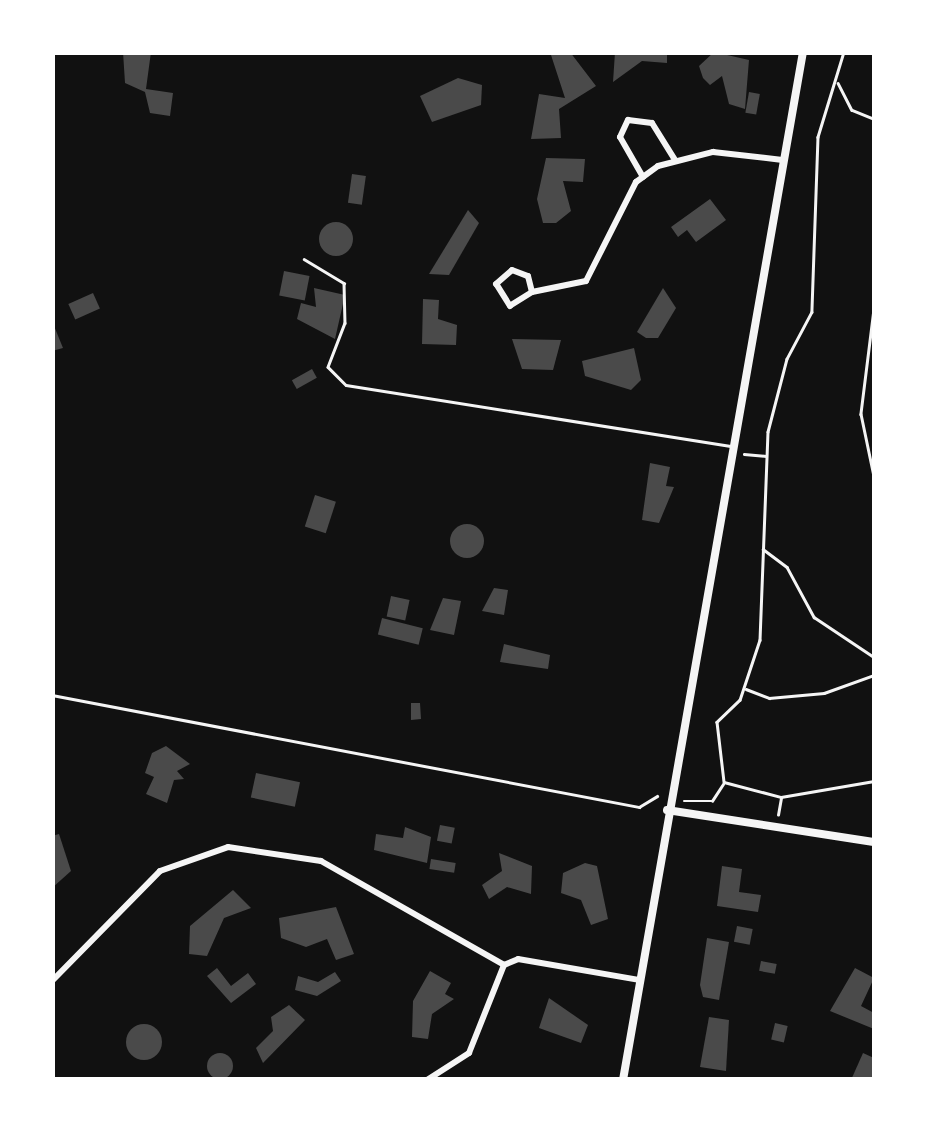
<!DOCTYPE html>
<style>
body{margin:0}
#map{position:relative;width:927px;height:1132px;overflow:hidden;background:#111;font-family:"Work Sans",sans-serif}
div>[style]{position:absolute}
.building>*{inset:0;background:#4a4a4a;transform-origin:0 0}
.round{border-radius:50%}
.path>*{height:2.5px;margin:-1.25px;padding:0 1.25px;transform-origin:1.25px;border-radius:1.25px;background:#f5f5f5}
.service>*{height:2.5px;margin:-1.25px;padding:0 1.25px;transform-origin:1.25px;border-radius:1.25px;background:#f5f5f5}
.minor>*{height:6px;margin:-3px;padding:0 3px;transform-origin:3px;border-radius:3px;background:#f5f5f5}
.tertiary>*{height:8px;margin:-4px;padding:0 4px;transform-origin:4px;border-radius:4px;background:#f5f5f5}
span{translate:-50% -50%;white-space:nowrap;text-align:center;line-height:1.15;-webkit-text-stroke:8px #fff;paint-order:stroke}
.frame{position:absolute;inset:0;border:55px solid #fff;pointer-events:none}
</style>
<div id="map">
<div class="building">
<div style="clip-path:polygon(123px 52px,151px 52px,146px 89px,173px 93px,170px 116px,150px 113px,145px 92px,125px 83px)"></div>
<div style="clip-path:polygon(570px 52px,596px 86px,559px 109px,561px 138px,531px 139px,539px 94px,565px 98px,551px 55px)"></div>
<div style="clip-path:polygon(615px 52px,667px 52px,667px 63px,642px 61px,613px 82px)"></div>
<div style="clip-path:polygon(714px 52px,749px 60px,745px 109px,729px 104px,722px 76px,710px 85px,703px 78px,699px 66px)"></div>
<div style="clip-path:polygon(458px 78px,482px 85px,481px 105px,432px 122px,420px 96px)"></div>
<div style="left:749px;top:92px;width:11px;height:21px;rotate:10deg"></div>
<div style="clip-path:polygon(546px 158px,585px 159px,583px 182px,563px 181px,571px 211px,556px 223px,543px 223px,537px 199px)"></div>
<div style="left:352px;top:174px;width:14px;height:29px;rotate:8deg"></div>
<div style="clip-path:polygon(710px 199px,726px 220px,696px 242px,687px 230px,678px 237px,671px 227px)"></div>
<div style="clip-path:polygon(468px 210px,479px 223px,449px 275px,429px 274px)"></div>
<div class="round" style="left:319px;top:222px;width:34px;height:34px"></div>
<div style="left:284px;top:271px;width:26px;height:25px;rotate:11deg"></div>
<div style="clip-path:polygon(314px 288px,345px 295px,335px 339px,297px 319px,301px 303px,316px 307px)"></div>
<div style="clip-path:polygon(663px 288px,676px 308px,658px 338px,646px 338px,637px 332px)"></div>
<div style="left:93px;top:293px;width:17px;height:27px;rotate:66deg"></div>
<div style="clip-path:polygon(423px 299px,439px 300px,438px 319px,457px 325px,456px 345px,422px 344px)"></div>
<div style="clip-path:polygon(52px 321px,63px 348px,52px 351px)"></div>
<div style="clip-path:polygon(512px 339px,561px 340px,553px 370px,522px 369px)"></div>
<div style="clip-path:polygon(634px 348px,641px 380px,631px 390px,585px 376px,582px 361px)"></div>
<div style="left:312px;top:369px;width:10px;height:23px;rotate:61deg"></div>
<div style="clip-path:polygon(650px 463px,670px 467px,666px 486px,674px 487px,659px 523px,642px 520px)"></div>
<div style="left:315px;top:495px;width:22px;height:33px;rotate:18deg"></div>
<div class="round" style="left:450px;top:524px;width:34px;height:34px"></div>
<div style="clip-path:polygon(494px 588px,508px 590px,504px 615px,482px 611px)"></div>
<div style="left:391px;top:596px;width:19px;height:21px;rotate:12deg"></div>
<div style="clip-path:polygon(443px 598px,461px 601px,454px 635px,430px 630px)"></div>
<div style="left:382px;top:618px;width:42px;height:17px;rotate:14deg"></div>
<div style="clip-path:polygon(504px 644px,550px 655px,548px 669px,500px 662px)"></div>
<div style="clip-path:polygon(411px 703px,420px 703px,421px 719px,411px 720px)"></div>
<div style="clip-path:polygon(166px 746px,190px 764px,177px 771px,184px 779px,174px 780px,167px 803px,146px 794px,154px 777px,145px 773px,152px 753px)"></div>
<div style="left:256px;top:773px;width:45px;height:25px;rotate:12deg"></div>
<div style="left:440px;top:825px;width:15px;height:16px;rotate:11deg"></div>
<div style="clip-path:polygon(405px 827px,431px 837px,427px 863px,374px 850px,376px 834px,403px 838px)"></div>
<div style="clip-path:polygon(59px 834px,71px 871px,52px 888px,52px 836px)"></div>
<div style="clip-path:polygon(499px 853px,532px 866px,531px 894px,507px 887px,489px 899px,482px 885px,502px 871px)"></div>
<div style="left:431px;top:859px;width:25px;height:10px;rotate:9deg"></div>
<div style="clip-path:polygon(585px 863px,597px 866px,608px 919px,591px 925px,581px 900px,561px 893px,563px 873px)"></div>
<div style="clip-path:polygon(722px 866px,742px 869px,739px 892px,761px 895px,758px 912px,717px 906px)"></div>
<div style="clip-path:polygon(233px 890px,251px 908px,224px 918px,207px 956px,189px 954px,190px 926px)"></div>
<div style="clip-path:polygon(336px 907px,354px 954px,336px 960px,327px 939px,306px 947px,281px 938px,279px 918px)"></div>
<div style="left:737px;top:926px;width:16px;height:16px;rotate:11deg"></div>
<div style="clip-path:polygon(707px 938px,729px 942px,719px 1000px,703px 997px,700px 985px)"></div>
<div style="left:761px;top:961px;width:16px;height:10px;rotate:11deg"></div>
<div style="clip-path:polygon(217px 968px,231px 986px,248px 973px,256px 984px,231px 1003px,207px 976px)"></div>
<div style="clip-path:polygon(855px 968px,874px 978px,861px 1006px,874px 1013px,874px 1029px,830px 1011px)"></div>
<div style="clip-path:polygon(430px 971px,451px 983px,445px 994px,454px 999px,432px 1014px,428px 1039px,412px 1037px,413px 1001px)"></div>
<div style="clip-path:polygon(335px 972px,341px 981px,317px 996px,295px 990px,298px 976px,318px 982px)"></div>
<div style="clip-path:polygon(549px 998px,588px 1025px,581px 1043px,539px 1028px)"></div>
<div style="clip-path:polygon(289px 1005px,305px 1020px,263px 1063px,256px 1048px,273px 1031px,271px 1017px)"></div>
<div style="clip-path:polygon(709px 1017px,729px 1020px,726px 1071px,700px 1067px)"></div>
<div style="left:775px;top:1023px;width:13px;height:17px;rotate:13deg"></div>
<div class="round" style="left:126px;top:1024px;width:36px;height:36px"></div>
<div class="round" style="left:207px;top:1053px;width:26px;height:26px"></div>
<div style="clip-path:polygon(863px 1053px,874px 1058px,874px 1080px,851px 1080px)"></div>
</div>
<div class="path">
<div style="left:844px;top:52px;width:89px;rotate:107deg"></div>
<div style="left:818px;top:137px;width:175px;rotate:92deg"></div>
<div style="left:812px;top:312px;width:53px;rotate:118deg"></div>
<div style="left:787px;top:359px;width:75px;rotate:104.6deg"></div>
<div style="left:768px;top:432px;width:208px;rotate:92.2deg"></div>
<div style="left:760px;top:640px;width:63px;rotate:108.4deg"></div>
<div style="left:740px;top:700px;width:32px;rotate:136deg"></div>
<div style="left:717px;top:722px;width:60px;rotate:83.3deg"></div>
<div style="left:724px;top:782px;width:59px;rotate:14.7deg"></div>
<div style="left:781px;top:797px;width:94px;rotate:-9.8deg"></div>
<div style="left:838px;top:83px;width:30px;rotate:63deg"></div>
<div style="left:852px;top:110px;width:24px;rotate:22deg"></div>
<div style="left:874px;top:309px;width:106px;rotate:97.1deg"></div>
<div style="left:861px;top:414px;width:63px;rotate:78.2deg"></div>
<div style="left:744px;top:454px;width:22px;rotate:5deg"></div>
<div style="left:763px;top:549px;width:30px;rotate:37deg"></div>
<div style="left:787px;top:567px;width:57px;rotate:61.6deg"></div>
<div style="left:814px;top:617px;width:72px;rotate:33.7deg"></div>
<div style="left:746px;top:689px;width:25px;rotate:21deg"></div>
<div style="left:769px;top:698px;width:55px;rotate:-5.2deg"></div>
<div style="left:824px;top:693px;width:53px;rotate:-19.8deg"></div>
<div style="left:52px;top:695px;width:598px;rotate:10.8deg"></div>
<div style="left:639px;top:807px;width:21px;rotate:-31deg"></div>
<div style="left:684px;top:801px;width:28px"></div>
<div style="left:712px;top:801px;width:20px;rotate:-57deg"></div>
<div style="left:778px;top:815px;width:17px;rotate:-80deg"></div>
</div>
<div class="service">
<div style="left:304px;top:259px;width:47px;rotate:31deg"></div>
<div style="left:344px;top:283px;width:40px;rotate:88.6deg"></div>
<div style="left:345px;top:323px;width:47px;rotate:111.1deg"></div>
<div style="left:328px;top:367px;width:25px;rotate:45deg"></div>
<div style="left:346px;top:385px;width:389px;rotate:9deg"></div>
</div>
<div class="minor">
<div style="left:643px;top:177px;width:46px;rotate:-119.9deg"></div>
<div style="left:620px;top:137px;width:19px;rotate:-65deg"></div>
<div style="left:628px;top:120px;width:24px;rotate:7deg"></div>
<div style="left:652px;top:123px;width:44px;rotate:58.1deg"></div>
<div style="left:532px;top:292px;width:26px;rotate:148deg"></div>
<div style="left:510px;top:306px;width:26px;rotate:-122deg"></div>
<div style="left:496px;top:284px;width:21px;rotate:-41deg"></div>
<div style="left:512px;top:270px;width:17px;rotate:21deg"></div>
<div style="left:528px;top:276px;width:16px;rotate:76deg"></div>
<div style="left:532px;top:292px;width:55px;rotate:-11.5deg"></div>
<div style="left:586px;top:281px;width:111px;rotate:-63.2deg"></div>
<div style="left:636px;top:182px;width:27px;rotate:-36deg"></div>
<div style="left:658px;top:166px;width:57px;rotate:-14.3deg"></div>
<div style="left:713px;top:152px;width:70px;rotate:6.5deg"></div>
<div style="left:52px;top:981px;width:154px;rotate:-45.5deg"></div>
<div style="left:160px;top:871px;width:72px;rotate:-19.4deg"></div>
<div style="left:228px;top:847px;width:94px;rotate:8.6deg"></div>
<div style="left:321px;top:861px;width:210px;rotate:29.6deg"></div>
<div style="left:504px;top:965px;width:15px;rotate:-23deg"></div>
<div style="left:518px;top:959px;width:124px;rotate:9.8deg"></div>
<div style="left:427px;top:1080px;width:50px;rotate:-32.7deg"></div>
<div style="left:469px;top:1053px;width:95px;rotate:-68.3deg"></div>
</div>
<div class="tertiary">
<div style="left:667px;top:810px;width:209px;rotate:8.8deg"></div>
<div style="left:623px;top:1080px;width:1044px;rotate:-80.07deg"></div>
</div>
<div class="frame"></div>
</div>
